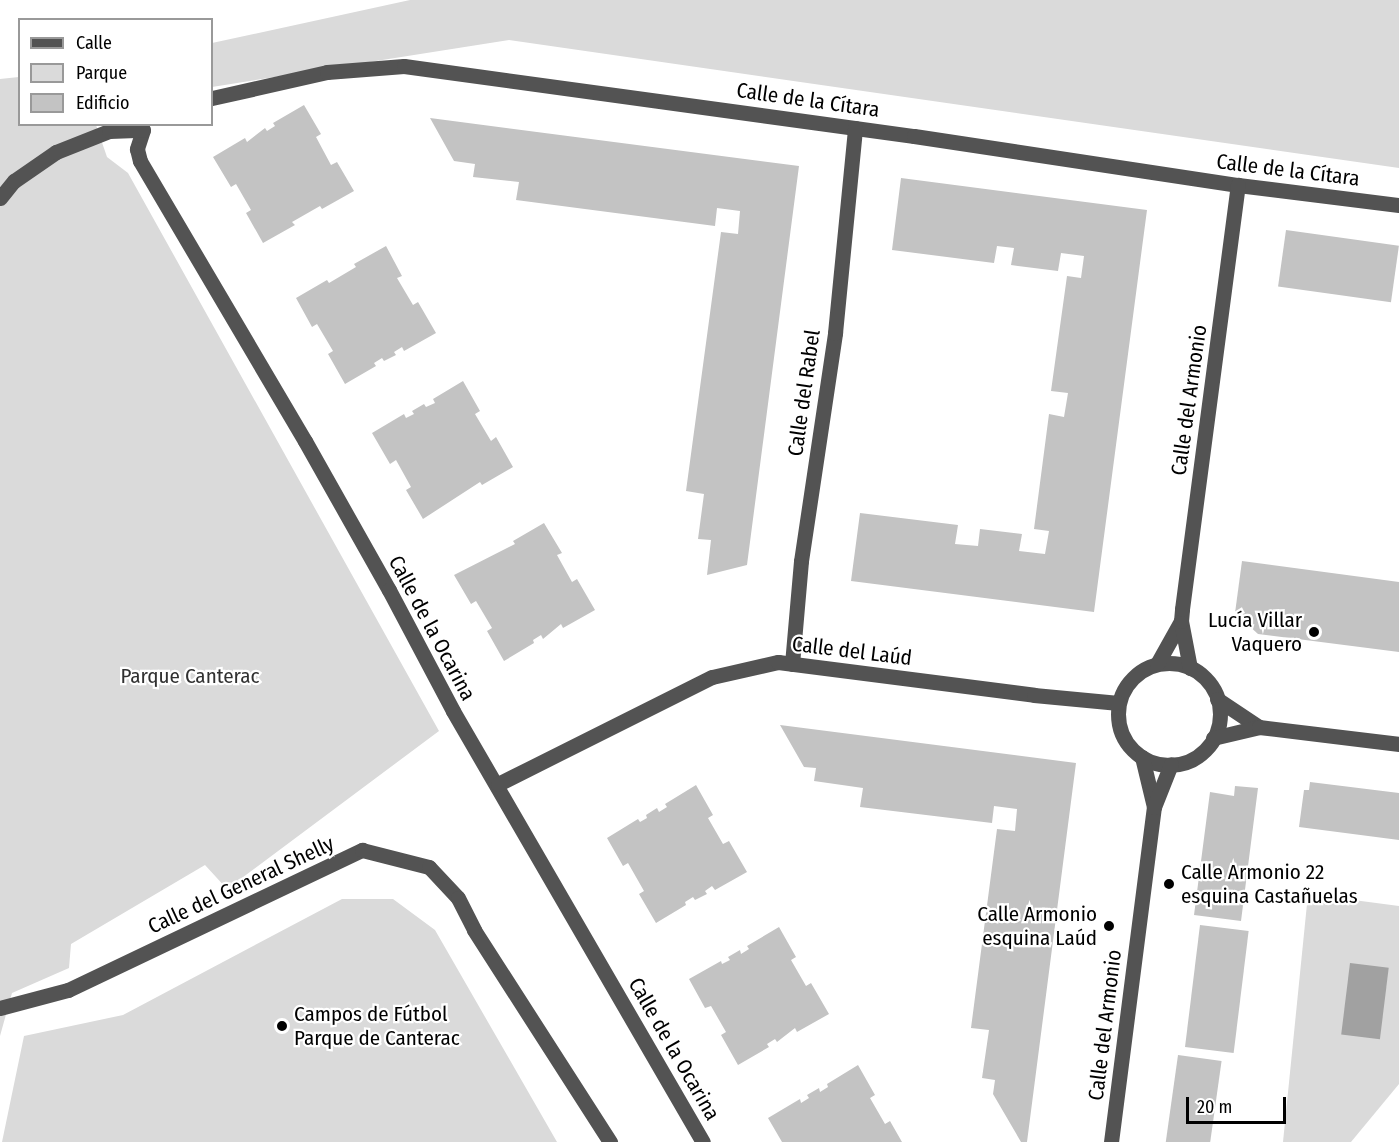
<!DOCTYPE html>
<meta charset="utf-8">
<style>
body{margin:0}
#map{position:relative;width:1399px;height:1142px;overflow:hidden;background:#fff;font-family:"Fira Sans Condensed",sans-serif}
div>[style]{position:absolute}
.green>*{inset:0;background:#dadada}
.water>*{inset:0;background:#a1a1a1;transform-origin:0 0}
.building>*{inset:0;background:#c3c3c3;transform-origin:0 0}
.minor>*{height:15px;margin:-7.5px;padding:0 7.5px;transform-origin:7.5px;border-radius:7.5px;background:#535353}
.minor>.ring{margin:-7.5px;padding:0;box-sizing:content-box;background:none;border:15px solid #535353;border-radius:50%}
.dots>*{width:16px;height:16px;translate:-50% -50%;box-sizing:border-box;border:3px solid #fff;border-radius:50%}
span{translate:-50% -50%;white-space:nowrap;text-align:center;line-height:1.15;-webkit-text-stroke:4.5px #fff;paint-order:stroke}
.street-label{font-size:21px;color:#000}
.poi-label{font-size:21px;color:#000}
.right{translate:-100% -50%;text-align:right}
.left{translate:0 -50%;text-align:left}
.park-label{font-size:21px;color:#313131}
.legend{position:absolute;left:18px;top:18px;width:195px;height:108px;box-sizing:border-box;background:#fff;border:2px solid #999;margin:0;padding:8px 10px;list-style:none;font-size:18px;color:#000}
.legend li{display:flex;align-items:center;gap:12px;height:30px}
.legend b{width:30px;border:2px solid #999}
.scale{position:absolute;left:1186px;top:1097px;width:100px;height:27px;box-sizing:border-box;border:3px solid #000;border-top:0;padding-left:8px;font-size:18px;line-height:21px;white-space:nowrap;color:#000;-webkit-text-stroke:4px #fff;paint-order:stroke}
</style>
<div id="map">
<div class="green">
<div style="clip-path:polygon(410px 0,1399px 0,1399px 168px,509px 40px,212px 87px,212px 43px)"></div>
<div style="clip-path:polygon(19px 77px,20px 124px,96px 125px,107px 157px,128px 173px,439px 731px,227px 889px,205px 865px,71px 944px,69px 968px,12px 993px,0 1036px,0 79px)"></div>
<div style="clip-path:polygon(1308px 894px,1399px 906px,1399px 1084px,1351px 1142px,1283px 1142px)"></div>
<div style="clip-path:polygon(342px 899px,393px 899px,435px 930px,557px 1142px,2px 1142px,24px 1036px,123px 1015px)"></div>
</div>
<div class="water">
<div style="left:1350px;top:963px;width:39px;height:72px;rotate:7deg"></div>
</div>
<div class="building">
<div style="clip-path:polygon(304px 105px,321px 134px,316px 137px,331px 165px,337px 162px,354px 191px,322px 209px,320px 206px,292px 222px,295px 225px,263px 243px,246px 213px,251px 210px,236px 184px,231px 187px,213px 157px,245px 138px,247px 142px,265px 128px,267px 131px,275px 126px,273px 123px)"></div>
<div style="clip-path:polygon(430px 118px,799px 166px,747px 565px,707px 575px,711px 540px,698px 539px,704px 494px,686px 491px,721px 232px,738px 234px,740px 211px,717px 208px,715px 226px,516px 200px,519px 182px,473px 177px,475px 164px,454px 161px)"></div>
<div style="clip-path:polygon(901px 178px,1147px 210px,1094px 612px,851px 581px,860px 513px,958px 525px,955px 544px,978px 546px,980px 529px,1022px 534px,1019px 551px,1045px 554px,1049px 531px,1034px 529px,1049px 414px,1064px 417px,1068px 393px,1051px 391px,1067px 276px,1081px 278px,1084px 256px,1061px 253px,1058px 271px,1011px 265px,1014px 248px,997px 246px,994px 263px,892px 250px)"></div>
<div style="left:1286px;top:230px;width:114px;height:57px;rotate:8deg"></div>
<div style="clip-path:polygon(386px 246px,402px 276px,397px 278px,413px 305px,418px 302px,436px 333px,404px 351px,402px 347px,394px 352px,396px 355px,384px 361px,382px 358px,374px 363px,376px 366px,345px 384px,328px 354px,333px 351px,317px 324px,312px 327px,296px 298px,327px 280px,329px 283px,356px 267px,354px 264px)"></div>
<div style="clip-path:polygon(463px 381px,480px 411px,475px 414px,491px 441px,496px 437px,513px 467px,482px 485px,480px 482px,423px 519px,406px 490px,411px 487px,396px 460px,390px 464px,372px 433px,404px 414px,406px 418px,414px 414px,412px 411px,424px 404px,426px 407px,435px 403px,433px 399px)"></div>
<div style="clip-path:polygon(544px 523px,562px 553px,557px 555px,572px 582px,577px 579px,595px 610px,563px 628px,561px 624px,543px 639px,541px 635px,533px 640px,534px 643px,504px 661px,487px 631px,492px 628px,476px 601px,471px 604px,454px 575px,515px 544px,513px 541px)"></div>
<div style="clip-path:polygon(1242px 561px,1399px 582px,1399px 652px,1258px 634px,1235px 613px)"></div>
<div style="clip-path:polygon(780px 725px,1076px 763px,1027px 1142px,1021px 1142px,993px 1094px,995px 1080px,982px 1078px,989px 1030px,971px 1028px,997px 829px,1015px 831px,1017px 809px,994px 806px,992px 823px,860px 807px,863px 788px,814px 781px,816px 768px,804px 767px)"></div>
<div style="clip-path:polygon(1310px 782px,1399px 793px,1399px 840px,1299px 827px,1304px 790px,1309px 790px)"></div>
<div style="clip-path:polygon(696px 785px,713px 815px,708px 818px,723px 844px,729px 841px,747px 872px,715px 890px,712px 886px,705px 891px,707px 894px,695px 900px,693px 897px,685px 902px,686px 905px,656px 923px,639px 894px,644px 891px,628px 863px,623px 866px,607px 838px,638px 819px,640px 822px,647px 818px,646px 815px,657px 808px,659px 812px,667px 807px,665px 804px)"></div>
<div style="clip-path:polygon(1235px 786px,1258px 788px,1241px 921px,1194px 915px,1210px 792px,1234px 796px)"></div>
<div style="left:1200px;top:925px;width:49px;height:123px;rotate:7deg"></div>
<div style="clip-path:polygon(779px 927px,796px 957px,791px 960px,806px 986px,811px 983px,829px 1014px,797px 1032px,795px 1028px,777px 1042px,775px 1039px,767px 1044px,769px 1047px,738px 1065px,721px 1035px,726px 1032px,711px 1006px,705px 1008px,689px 979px,721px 961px,722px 964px,730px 960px,728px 957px,740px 950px,741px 954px,749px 949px,747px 946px)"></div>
<div style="left:1178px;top:1055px;width:44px;height:88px;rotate:8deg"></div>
<div style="clip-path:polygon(858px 1065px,875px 1095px,870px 1098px,885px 1124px,890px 1121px,902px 1142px,782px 1142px,768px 1118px,800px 1099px,801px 1103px,809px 1098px,807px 1095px,819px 1088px,820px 1092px,828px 1087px,827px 1084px)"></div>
</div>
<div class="minor">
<div style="left:212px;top:98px;width:118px;rotate:-12.7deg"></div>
<div style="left:327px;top:72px;width:77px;rotate:-4.5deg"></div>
<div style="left:404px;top:66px;width:515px;rotate:7.82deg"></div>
<div style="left:914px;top:136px;width:328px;rotate:8.6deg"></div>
<div style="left:1238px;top:185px;width:162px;rotate:7.1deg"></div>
<div style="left:143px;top:130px;width:20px;rotate:108deg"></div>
<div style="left:137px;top:149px;width:12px;rotate:76deg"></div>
<div style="left:140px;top:161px;width:325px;rotate:59.5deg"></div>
<div style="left:305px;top:441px;width:171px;rotate:60.6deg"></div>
<div style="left:389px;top:590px;width:137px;rotate:62.1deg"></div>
<div style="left:453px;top:711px;width:498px;rotate:59.9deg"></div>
<div style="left:0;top:198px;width:22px;rotate:-51deg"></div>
<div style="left:14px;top:181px;width:51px;rotate:-34.6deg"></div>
<div style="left:56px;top:152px;width:57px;rotate:-21.6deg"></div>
<div style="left:109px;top:131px;width:34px;rotate:-2deg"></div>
<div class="ring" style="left:1118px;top:663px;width:87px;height:87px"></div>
<div style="left:792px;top:664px;width:103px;rotate:-85deg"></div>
<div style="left:801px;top:561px;width:231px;rotate:-81.5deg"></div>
<div style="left:835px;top:333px;width:206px;rotate:-84.4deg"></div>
<div style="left:1157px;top:664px;width:49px;rotate:-60.8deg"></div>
<div style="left:1190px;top:668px;width:48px;rotate:-100.8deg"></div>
<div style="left:1181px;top:621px;width:12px;rotate:-85deg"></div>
<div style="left:1182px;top:609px;width:428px;rotate:-82.5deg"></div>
<div style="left:1217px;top:699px;width:50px;rotate:33.7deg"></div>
<div style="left:1213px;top:738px;width:47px;rotate:-13.4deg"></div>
<div style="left:1259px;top:727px;width:141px;rotate:6.9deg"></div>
<div style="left:1142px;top:757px;width:51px;rotate:76.5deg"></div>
<div style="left:498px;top:784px;width:239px;rotate:-26.6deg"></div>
<div style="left:712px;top:677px;width:68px;rotate:-12.8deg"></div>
<div style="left:778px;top:662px;width:258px;rotate:7.3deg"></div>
<div style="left:1034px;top:695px;width:85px;rotate:5.4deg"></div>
<div style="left:0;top:1008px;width:70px;rotate:-14.8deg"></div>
<div style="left:68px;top:990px;width:326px;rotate:-25.5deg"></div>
<div style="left:362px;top:850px;width:69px;rotate:14.2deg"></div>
<div style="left:429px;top:867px;width:42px;rotate:46.9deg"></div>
<div style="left:458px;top:898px;width:36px;rotate:63deg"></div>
<div style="left:474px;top:930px;width:252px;rotate:57.3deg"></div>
<div style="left:1111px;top:1142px;width:338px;rotate:-82.7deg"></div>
<div style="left:1154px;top:807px;width:46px;rotate:-68.4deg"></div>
</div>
<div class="dots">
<div style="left:1314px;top:632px;background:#000"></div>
<div style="left:1169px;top:884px;background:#000"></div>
<div style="left:1109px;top:926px;background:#000"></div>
<div style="left:282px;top:1026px;background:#000"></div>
</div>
<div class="street-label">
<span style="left:808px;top:100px;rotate:8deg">Calle de la Cítara</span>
<span style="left:1288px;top:170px;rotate:7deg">Calle de la Cítara</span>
<span style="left:804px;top:393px;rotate:-82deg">Calle del Rabel</span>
<span style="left:1189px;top:400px;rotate:-82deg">Calle del Armonio</span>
<span style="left:432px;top:628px;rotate:62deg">Calle de la Ocarina</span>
<span style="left:852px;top:651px;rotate:7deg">Calle del Laúd</span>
<span style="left:241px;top:885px;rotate:-25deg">Calle del General Shelly</span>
<span style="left:1105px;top:1025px;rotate:-83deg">Calle del Armonio</span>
<span style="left:674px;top:1049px;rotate:60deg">Calle de la Ocarina</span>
</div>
<div class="poi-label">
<span class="right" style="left:1302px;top:632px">Lucía Villar<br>Vaquero</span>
<span class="left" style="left:1181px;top:884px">Calle Armonio 22<br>esquina Castañuelas</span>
<span class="right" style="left:1097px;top:926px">Calle Armonio<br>esquina Laúd</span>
<span class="left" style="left:294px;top:1026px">Campos de Fútbol<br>Parque de Canterac</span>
</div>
<div class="park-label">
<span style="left:190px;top:676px">Parque Canterac</span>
</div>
<ul class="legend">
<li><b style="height:8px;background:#535353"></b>Calle</li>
<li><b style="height:16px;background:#dadada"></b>Parque</li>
<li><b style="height:16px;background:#c3c3c3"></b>Edificio</li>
</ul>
<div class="scale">20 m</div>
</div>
